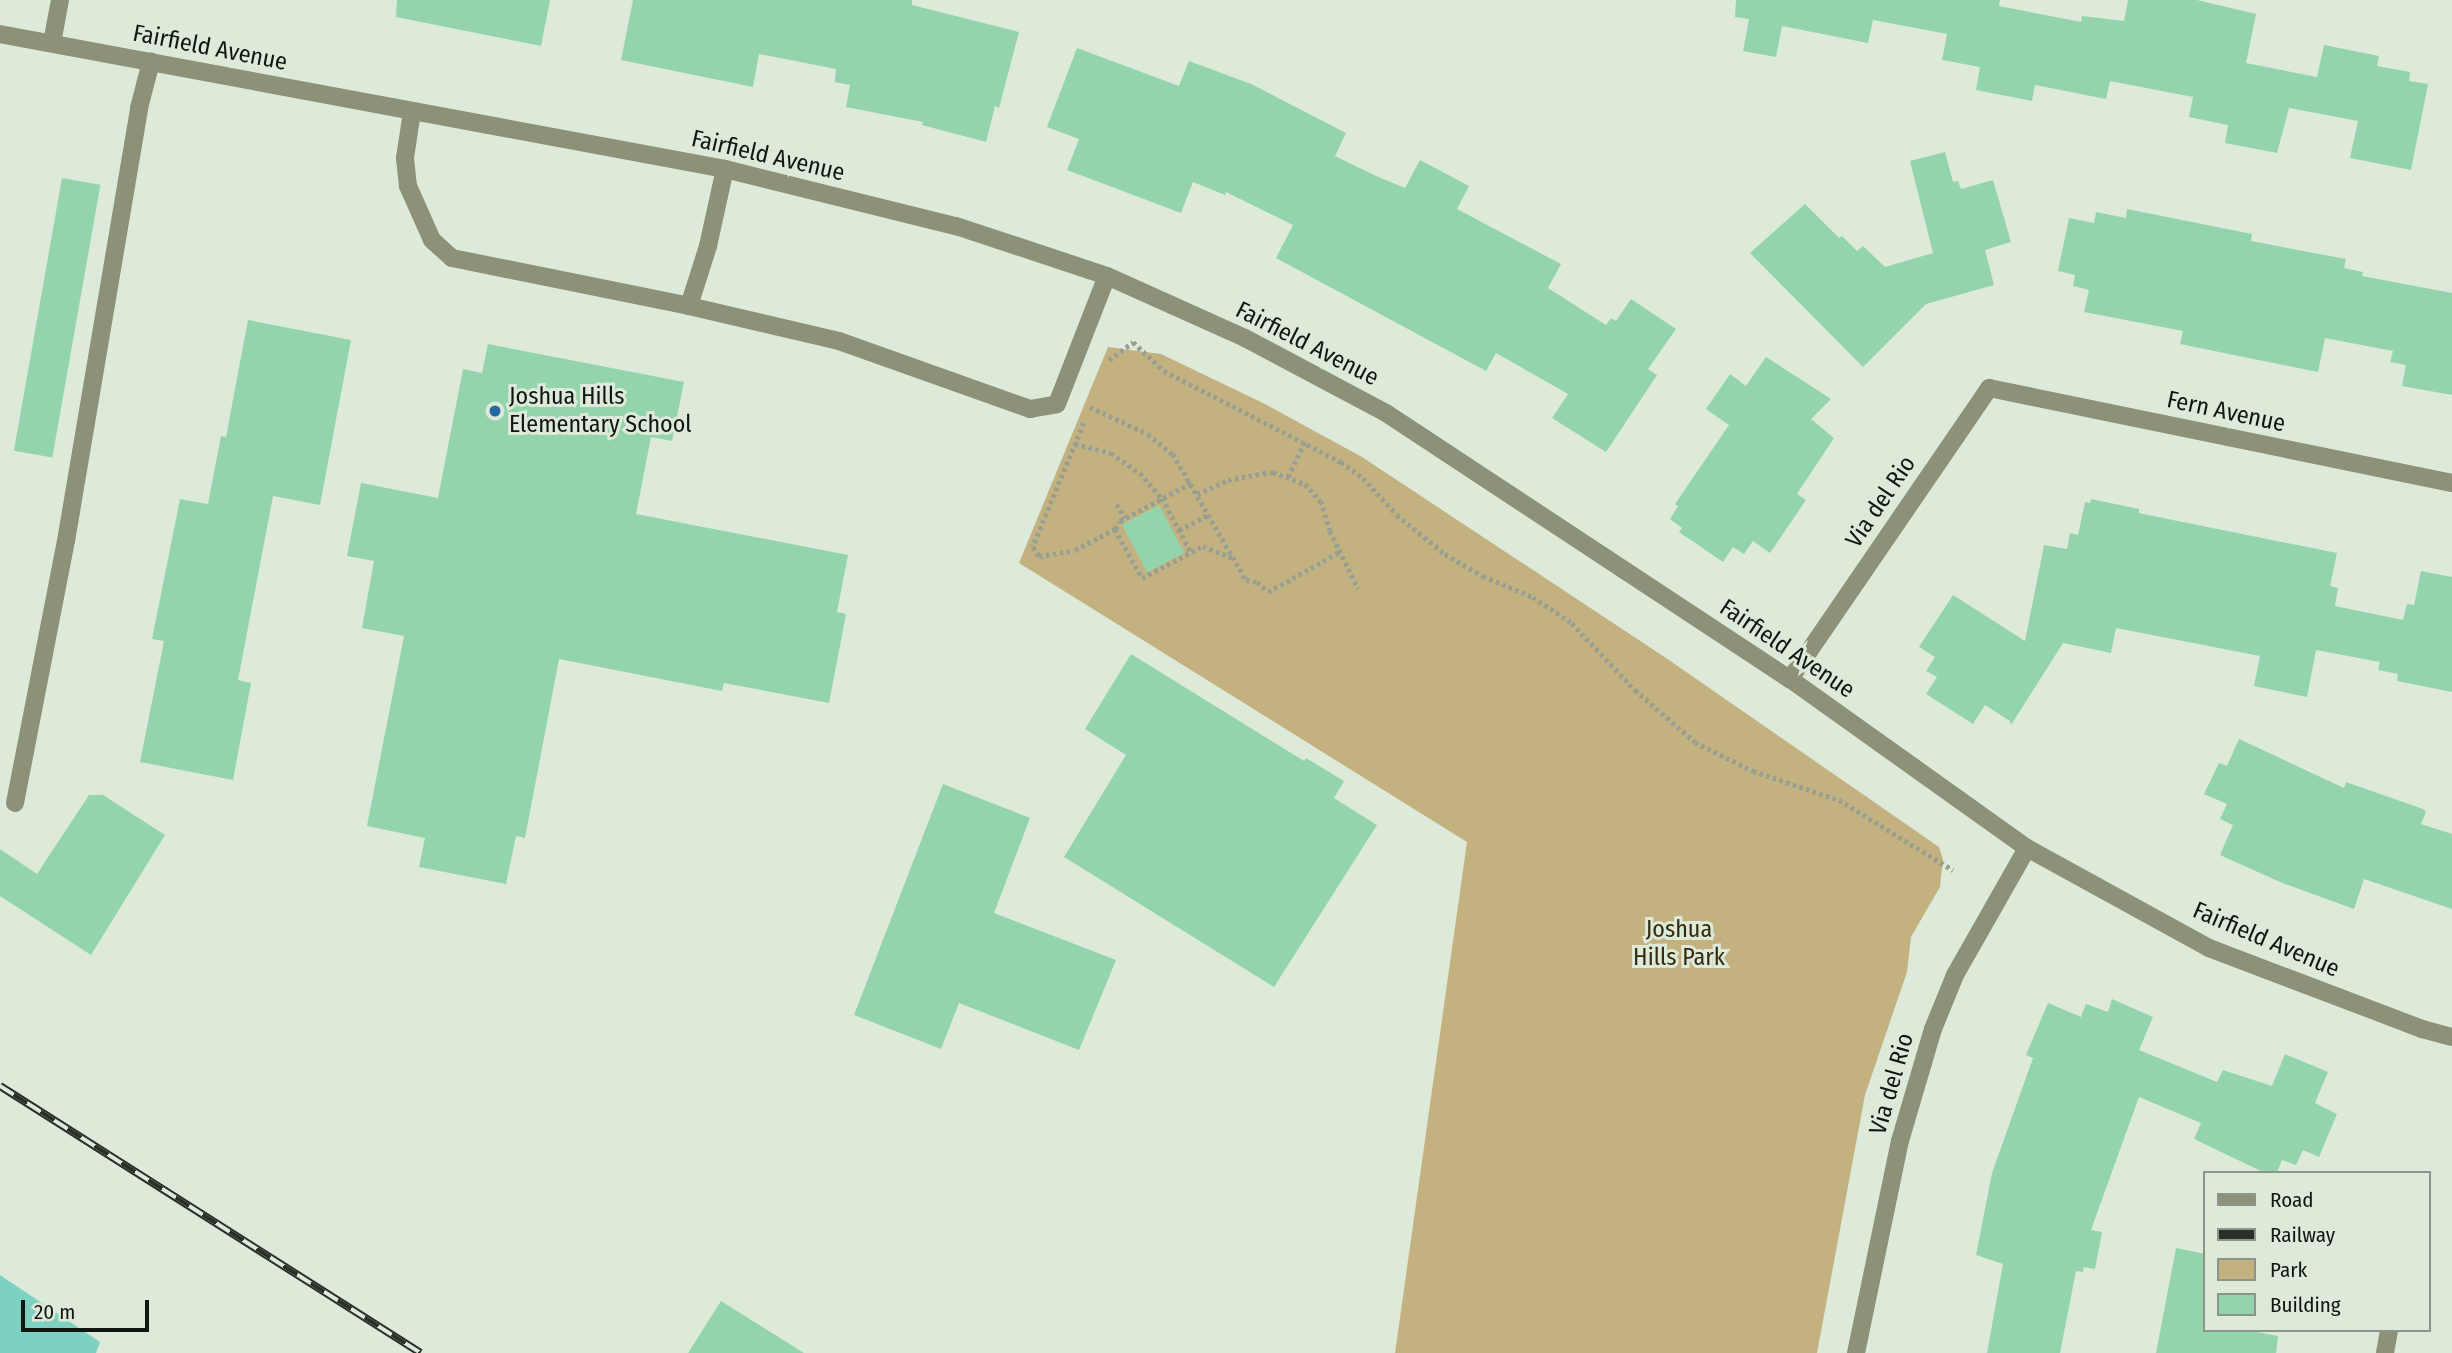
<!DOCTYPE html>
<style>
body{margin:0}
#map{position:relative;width:2452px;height:1353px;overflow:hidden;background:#deead9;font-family:"Fira Sans Condensed",sans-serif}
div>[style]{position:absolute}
.green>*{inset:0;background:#c3b27f}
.water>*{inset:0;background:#7ed1c0}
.building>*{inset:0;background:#93d4ad;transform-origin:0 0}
.path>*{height:4.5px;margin-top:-2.25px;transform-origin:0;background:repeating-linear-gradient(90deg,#969f92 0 3.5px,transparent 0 7px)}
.minor>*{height:18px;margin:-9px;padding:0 9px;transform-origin:9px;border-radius:9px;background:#8d9177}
.rail>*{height:8px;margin-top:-4px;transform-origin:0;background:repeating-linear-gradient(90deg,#deead9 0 16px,#2a2f28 0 32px);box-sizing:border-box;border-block:2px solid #2a2f28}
.dots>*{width:19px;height:19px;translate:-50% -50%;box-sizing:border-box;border:4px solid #deead9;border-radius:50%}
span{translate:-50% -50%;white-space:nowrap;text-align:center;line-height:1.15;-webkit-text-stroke:6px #deead9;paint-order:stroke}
.street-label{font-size:24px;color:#121610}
.poi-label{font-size:24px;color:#121610}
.left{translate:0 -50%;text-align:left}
.park-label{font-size:24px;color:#342b0e}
.legend{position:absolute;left:2203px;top:1171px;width:228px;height:161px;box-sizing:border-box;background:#deead9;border:2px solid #8c9589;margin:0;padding:9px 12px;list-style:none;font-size:21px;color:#121610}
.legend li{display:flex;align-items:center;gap:14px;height:35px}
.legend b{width:35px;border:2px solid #8c9589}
.scale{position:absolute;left:21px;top:1300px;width:128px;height:32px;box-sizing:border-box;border:4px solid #121610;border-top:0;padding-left:9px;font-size:21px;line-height:24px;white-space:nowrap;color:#121610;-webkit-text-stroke:5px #deead9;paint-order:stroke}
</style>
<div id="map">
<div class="green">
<div style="clip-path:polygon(1108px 347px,1161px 354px,1263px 403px,1362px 457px,1669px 660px,1939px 847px,1943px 859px,1940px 887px,1911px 937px,1907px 972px,1865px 1095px,1817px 1353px,1395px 1353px,1467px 842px,1019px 563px)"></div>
</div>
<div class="water">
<div style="clip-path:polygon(0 1275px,100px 1342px,96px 1353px,0 1353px)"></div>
</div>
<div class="building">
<div style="clip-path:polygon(397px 0,550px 0,541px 46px,396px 17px)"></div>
<div style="clip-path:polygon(633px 0,912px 0,912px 5px,1019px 32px,999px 108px,995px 106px,986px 142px,922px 125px,923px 122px,846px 107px,850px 85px,835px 82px,836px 69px,759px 54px,753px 87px,621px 60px)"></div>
<div style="clip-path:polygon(1736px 0,2000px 0,1999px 6px,2081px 22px,2082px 16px,2124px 21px,2128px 0,2197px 0,2256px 14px,2246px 63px,2317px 77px,2324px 45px,2379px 56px,2377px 66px,2410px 72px,2409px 81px,2428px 84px,2411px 170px,2350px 158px,2358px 121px,2289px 108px,2277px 153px,2225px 143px,2228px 125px,2189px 117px,2193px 97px,2110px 81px,2106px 99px,2035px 85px,2032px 101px,1976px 90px,1980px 67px,1942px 60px,1947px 34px,1873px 20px,1868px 43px,1782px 26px,1776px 57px,1743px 51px,1749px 19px,1735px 17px)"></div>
<div style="clip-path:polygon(1077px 48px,1179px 86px,1189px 61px,1251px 84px,1346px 133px,1335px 156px,1376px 176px,1405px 188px,1420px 160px,1469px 186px,1457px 209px,1561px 264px,1548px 288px,1606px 325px,1611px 318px,1616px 321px,1631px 299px,1676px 329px,1648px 369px,1657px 375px,1606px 452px,1552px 418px,1568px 394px,1496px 353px,1486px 371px,1276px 258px,1293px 225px,1226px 192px,1225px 195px,1193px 182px,1181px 213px,1067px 170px,1079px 139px,1047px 127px)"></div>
<div style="clip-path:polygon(1945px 152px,1953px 182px,1958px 181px,1961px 189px,1993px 180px,2011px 242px,1985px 250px,1994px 285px,1926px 304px,1863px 367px,1750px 253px,1805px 204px,1839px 238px,1842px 236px,1857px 251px,1863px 246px,1885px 267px,1933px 253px,1910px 161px)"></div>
<div style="left:62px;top:178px;width:39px;height:277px;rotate:10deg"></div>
<div style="clip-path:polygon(2127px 209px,2252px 234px,2251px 241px,2346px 259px,2344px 268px,2363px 272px,2362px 276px,2452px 293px,2452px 395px,2402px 386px,2406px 365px,2390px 362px,2393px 351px,2325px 338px,2318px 372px,2180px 344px,2183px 331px,2084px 312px,2089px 290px,2073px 286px,2075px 275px,2058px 271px,2069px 218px,2094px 223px,2096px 212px,2126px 218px)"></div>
<div style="clip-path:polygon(248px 320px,351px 340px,320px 505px,273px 496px,238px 680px,251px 683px,233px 780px,140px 762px,164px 641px,152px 639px,180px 499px,208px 504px,221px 436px,226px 437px)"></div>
<div style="clip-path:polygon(488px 344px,684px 382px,672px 441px,651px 437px,636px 514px,848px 555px,837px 612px,846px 614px,829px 703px,724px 683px,722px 691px,559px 659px,525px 838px,516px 836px,506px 884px,419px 867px,425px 838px,367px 826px,404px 636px,362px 628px,374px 561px,347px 556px,361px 483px,438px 498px,463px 369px,482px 373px)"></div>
<div style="clip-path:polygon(1766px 357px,1831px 399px,1811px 419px,1834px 438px,1797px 494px,1806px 500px,1770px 553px,1753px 541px,1744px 554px,1733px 547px,1723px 562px,1679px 532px,1682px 528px,1670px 519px,1678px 506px,1675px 504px,1729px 425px,1706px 409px,1730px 374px,1746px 386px)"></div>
<div style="clip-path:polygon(2091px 499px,2139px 509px,2139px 513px,2148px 515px,2337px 553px,2330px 586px,2338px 588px,2335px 606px,2403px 620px,2407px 604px,2414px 605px,2421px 571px,2452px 577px,2452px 692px,2397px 681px,2398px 674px,2378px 670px,2380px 662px,2316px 650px,2307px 697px,2254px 686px,2260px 656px,2116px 628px,2111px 653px,2063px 643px,2011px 725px,2010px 721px,1985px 705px,1973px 724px,1926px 694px,1937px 677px,1926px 671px,1935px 657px,1919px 647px,1953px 595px,2025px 641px,2044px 545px,2067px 549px,2070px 533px,2078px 535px,2085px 502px,2090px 503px)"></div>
<div style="left:1159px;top:505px;width:54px;height:42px;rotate:62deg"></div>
<div style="clip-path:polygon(1131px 654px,1304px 761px,1306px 758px,1344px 781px,1334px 798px,1377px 825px,1274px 987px,1064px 857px,1126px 755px,1085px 729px)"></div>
<div style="clip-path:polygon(2239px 739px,2344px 788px,2346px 782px,2423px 809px,2426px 812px,2421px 824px,2452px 834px,2452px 909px,2364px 879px,2354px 909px,2280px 882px,2220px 855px,2233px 825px,2220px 819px,2227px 804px,2204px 794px,2219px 763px,2227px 766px)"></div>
<div style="clip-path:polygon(943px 784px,1030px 818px,994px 913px,1116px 960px,1079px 1050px,959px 1003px,941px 1049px,854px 1015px)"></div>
<div style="clip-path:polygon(89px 795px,103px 795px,165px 835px,91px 955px,0 896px,0 849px,37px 874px)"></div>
<div style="clip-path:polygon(2112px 999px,2153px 1017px,2139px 1050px,2217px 1082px,2223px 1070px,2272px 1086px,2285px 1054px,2328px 1072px,2315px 1103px,2337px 1114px,2319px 1157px,2303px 1150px,2296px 1165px,2282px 1160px,2277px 1173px,2265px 1173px,2194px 1139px,2201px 1123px,2139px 1097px,2091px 1230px,2102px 1232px,2095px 1269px,2084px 1267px,2083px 1272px,2076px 1271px,2060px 1353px,1987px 1353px,2003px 1264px,1976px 1255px,1992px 1173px,2033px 1058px,2026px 1055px,2048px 1003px,2081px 1017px,2086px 1004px,2108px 1012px)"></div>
<div style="clip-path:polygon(2176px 1248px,2205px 1254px,2205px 1330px,2246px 1330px,2278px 1336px,2276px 1353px,2156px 1353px)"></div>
<div style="clip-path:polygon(721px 1301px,804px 1353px,688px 1353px)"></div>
</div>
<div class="path">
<div style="left:1109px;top:360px;width:30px;rotate:-37deg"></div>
<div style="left:1133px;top:342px;width:42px;rotate:43.1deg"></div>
<div style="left:1164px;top:371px;width:199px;rotate:27.2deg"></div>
<div style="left:1341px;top:462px;width:27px;rotate:36deg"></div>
<div style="left:1363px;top:478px;width:50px;rotate:47.4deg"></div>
<div style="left:1397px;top:515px;width:62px;rotate:39.1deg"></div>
<div style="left:1445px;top:554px;width:44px;rotate:30.1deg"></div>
<div style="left:1483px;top:576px;width:54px;rotate:22.8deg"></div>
<div style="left:1533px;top:597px;width:47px;rotate:33.7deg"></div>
<div style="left:1572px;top:623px;width:92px;rotate:46.8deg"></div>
<div style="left:1635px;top:690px;width:79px;rotate:40.9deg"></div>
<div style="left:1695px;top:742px;width:65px;rotate:26.6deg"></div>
<div style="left:1753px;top:771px;width:91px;rotate:18.6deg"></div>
<div style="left:1839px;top:800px;width:134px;rotate:31.6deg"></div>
<div style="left:1090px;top:407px;width:64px;rotate:25deg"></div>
<div style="left:1148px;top:434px;width:32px;rotate:39deg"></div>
<div style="left:1173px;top:454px;width:146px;rotate:59.9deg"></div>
<div style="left:1246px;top:580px;width:11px;rotate:10deg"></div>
<div style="left:1257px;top:582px;width:15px;rotate:42deg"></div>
<div style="left:1268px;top:592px;width:84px;rotate:-29.3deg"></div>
<div style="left:1084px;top:423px;width:134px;rotate:112.4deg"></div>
<div style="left:1033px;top:547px;width:11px;rotate:56deg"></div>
<div style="left:1039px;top:556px;width:36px;rotate:-9deg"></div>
<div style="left:1075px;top:550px;width:45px;rotate:-27.7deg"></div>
<div style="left:1115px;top:529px;width:9px;rotate:-58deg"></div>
<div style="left:1120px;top:521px;width:81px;rotate:-28.2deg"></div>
<div style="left:1075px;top:444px;width:37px;rotate:14deg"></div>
<div style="left:1111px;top:453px;width:35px;rotate:35deg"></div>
<div style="left:1140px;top:473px;width:33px;rotate:49deg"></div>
<div style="left:1162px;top:498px;width:61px;rotate:61.8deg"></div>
<div style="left:1288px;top:477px;width:40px;rotate:-65deg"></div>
<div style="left:1197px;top:494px;width:34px;rotate:-24deg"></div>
<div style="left:1228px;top:480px;width:36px;rotate:-11deg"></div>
<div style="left:1263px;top:473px;width:10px;rotate:-6deg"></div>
<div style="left:1273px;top:472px;width:34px;rotate:21deg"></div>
<div style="left:1305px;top:484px;width:23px;rotate:47deg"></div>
<div style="left:1321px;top:501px;width:31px;rotate:73deg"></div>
<div style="left:1330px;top:531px;width:64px;rotate:63.8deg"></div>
<div style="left:1117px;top:504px;width:16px;rotate:60deg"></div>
<div style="left:1115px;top:529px;width:56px;rotate:61.1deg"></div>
<div style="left:1142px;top:578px;width:69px;rotate:-27.7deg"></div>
<div style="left:1203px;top:546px;width:31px;rotate:22deg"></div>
<div style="left:1179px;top:530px;width:34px;rotate:-27deg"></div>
</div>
<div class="minor">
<div style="left:0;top:34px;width:737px;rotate:10.55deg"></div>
<div style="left:725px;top:169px;width:238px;rotate:13.9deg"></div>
<div style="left:956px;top:226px;width:159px;rotate:18.3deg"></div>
<div style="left:1107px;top:276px;width:151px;rotate:24.2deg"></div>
<div style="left:1245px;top:338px;width:160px;rotate:28deg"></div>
<div style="left:1386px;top:413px;width:484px;rotate:33.4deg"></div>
<div style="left:1790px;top:679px;width:291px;rotate:35.5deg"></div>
<div style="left:2027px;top:848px;width:208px;rotate:28.8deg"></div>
<div style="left:2209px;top:948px;width:228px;rotate:20.8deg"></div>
<div style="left:2422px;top:1029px;width:31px;rotate:15deg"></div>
<div style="left:52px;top:43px;width:44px;rotate:-79.5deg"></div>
<div style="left:412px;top:112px;width:47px;rotate:98.7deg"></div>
<div style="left:405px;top:158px;width:28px;rotate:84deg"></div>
<div style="left:408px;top:186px;width:59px;rotate:66deg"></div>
<div style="left:432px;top:240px;width:27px;rotate:42deg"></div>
<div style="left:452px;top:258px;width:242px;rotate:11.4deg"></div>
<div style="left:689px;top:306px;width:154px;rotate:13.1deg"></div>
<div style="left:839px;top:341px;width:203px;rotate:19.6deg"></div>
<div style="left:1030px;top:409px;width:27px;rotate:-10deg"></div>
<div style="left:1057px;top:404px;width:137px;rotate:-68.7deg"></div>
<div style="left:689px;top:306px;width:63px;rotate:-72.4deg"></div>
<div style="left:708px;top:246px;width:79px;rotate:-77.6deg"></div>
<div style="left:1790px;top:679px;width:353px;rotate:-55.6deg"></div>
<div style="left:1989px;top:388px;width:473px;rotate:11.6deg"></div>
<div style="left:15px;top:803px;width:267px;rotate:-79deg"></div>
<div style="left:66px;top:541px;width:439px;rotate:-80.4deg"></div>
<div style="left:139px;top:108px;width:48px;rotate:-75.4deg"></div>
<div style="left:1856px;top:1353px;width:217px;rotate:-78.3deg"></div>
<div style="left:1900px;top:1141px;width:117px;rotate:-73.6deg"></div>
<div style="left:1933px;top:1029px;width:58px;rotate:-67.8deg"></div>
<div style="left:1955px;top:975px;width:146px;rotate:-60.4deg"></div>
<div style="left:2385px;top:1353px;width:23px;rotate:-80deg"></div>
</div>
<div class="rail">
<div style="left:0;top:1086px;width:498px;rotate:32.4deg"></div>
</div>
<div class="dots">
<div style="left:495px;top:411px;background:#256a9f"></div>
</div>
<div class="street-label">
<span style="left:210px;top:48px;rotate:11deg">Fairfield Avenue</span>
<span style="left:768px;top:156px;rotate:13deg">Fairfield Avenue</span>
<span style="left:1307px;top:344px;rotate:27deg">Fairfield Avenue</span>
<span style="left:2226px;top:412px;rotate:12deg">Fern Avenue</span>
<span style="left:1881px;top:502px;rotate:-56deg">Via del Rio</span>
<span style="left:1787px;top:649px;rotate:34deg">Fairfield Avenue</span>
<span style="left:2266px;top:940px;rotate:23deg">Fairfield Avenue</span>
<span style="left:1892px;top:1084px;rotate:-74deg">Via del Rio</span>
</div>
<div class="poi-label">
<span class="left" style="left:509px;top:411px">Joshua Hills<br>Elementary School</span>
</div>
<div class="park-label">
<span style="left:1679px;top:944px">Joshua<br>Hills Park</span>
</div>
<ul class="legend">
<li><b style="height:9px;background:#8d9177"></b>Road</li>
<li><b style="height:9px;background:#2a2f28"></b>Railway</li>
<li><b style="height:19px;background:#c3b27f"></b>Park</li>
<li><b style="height:19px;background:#93d4ad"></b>Building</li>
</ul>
<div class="scale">20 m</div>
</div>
